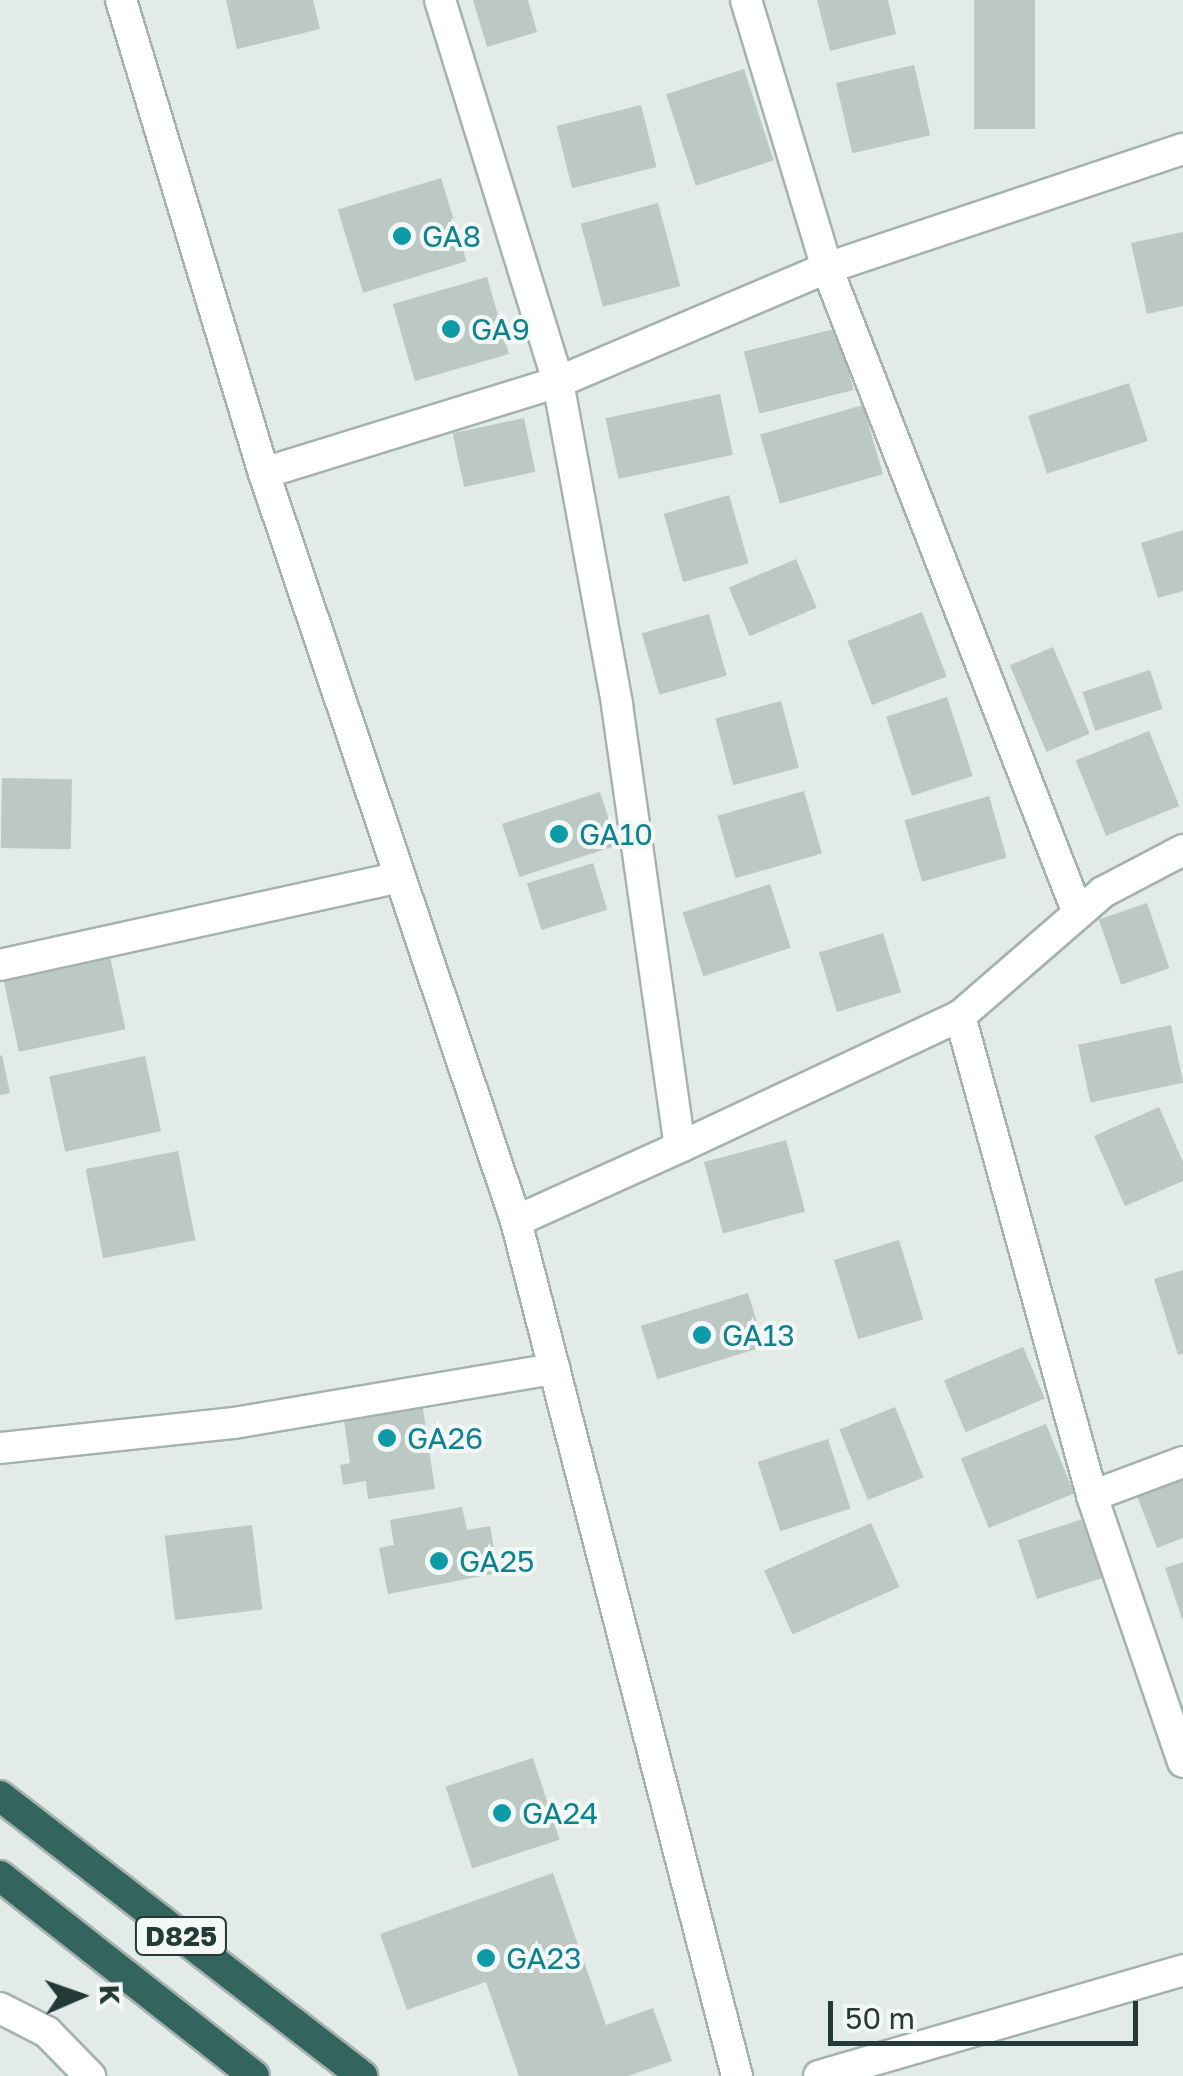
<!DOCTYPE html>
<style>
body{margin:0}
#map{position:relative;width:1183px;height:2076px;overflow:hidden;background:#e2ebe8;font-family:"Golos Text",sans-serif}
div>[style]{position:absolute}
.building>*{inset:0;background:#bbc8c4;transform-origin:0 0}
.roads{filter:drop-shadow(2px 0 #a5b2af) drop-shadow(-2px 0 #a5b2af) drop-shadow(0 2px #a5b2af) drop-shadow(0 -2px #a5b2af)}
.street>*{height:30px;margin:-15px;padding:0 15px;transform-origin:15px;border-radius:15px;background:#fff}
.secondary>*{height:30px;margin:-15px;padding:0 15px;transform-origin:15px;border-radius:15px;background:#fff}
.highway>*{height:30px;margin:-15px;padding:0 15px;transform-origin:15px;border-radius:15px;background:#33645e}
.dots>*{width:28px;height:28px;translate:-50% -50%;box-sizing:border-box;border:5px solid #f3f8f6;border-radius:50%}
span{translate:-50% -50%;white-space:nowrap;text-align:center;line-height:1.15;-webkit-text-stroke:8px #f3f8f6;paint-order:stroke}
.shield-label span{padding:2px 8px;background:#f3f8f6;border:2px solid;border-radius:8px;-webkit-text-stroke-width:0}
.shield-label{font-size:28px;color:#243a36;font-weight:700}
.culture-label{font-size:30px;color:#0d838f}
.left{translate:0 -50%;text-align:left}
.north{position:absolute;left:30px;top:1946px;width:100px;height:100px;-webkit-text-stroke:8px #f3f8f6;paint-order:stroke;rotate:88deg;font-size:28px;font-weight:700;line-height:40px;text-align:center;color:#243a36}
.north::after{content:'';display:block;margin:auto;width:35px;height:45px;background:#243a36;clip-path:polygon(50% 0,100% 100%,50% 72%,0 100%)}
.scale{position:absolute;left:828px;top:2001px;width:310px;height:45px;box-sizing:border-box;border:5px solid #243a36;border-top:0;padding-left:12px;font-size:30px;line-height:35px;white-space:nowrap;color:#243a36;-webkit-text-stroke:8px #f3f8f6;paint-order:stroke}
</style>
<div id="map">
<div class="building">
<div style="clip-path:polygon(226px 0,313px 0,320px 29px,237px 49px)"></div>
<div style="clip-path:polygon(473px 0,528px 0,537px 32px,487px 47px)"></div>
<div style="clip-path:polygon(817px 0,888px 0,896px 34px,830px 51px)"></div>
<div style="left:974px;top:0;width:61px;height:129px"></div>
<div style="left:914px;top:65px;width:72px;height:80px;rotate:77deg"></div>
<div style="left:744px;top:69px;width:96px;height:82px;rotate:72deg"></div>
<div style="left:641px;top:105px;width:64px;height:87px;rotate:76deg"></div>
<div style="left:441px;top:178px;width:87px;height:108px;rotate:73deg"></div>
<div style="left:658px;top:203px;width:86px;height:80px;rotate:75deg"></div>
<div style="clip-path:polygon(1183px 232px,1183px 306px,1147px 314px,1131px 243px)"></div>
<div style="left:487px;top:277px;width:80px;height:98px;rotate:74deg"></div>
<div style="left:838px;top:328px;width:64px;height:97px;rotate:76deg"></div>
<div style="left:1129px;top:383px;width:61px;height:106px;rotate:72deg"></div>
<div style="left:720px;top:394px;width:62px;height:117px;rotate:78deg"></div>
<div style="left:863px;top:405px;width:72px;height:107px;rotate:74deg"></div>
<div style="left:524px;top:418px;width:55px;height:73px;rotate:78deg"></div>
<div style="left:729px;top:495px;width:71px;height:68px;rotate:74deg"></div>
<div style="clip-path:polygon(1183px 530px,1183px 591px,1158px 598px,1141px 543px)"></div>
<div style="left:796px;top:559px;width:53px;height:73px;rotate:67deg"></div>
<div style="left:922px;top:612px;width:69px;height:80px;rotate:69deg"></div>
<div style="left:709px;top:614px;width:64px;height:70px;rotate:74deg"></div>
<div style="left:1053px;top:647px;width:94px;height:47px;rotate:67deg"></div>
<div style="left:1150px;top:670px;width:41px;height:71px;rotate:72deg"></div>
<div style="left:947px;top:697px;width:83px;height:64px;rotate:72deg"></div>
<div style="left:781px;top:701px;width:69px;height:68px;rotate:75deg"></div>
<div style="left:1149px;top:731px;width:81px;height:79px;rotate:68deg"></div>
<div style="left:2px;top:778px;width:70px;height:70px;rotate:1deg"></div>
<div style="left:804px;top:791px;width:65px;height:90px;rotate:74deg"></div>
<div style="left:600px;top:792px;width:56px;height:103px;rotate:72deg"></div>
<div style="left:989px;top:796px;width:64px;height:88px;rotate:74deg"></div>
<div style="left:593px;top:863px;width:49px;height:69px;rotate:73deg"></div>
<div style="left:770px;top:884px;width:67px;height:92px;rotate:72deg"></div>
<div style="left:1147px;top:903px;width:69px;height:51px;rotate:71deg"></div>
<div style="left:883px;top:933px;width:62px;height:67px;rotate:73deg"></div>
<div style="left:108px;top:947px;width:84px;height:109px;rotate:78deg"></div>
<div style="left:1171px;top:1025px;width:59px;height:95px;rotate:78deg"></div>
<div style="clip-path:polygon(2px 1055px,10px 1093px,0 1095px,0 1056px)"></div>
<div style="left:145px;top:1056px;width:77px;height:98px;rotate:78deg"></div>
<div style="clip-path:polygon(1159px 1107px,1183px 1162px,1183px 1181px,1125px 1206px,1094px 1136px)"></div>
<div style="left:786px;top:1140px;width:74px;height:85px;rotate:75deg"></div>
<div style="left:178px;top:1151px;width:91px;height:94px;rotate:79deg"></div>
<div style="left:899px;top:1240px;width:83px;height:68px;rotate:73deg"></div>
<div style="clip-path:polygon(1183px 1270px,1183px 1354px,1178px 1355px,1154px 1279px)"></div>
<div style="left:748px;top:1293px;width:56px;height:112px;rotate:73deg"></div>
<div style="left:1023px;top:1347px;width:56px;height:86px;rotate:67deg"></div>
<div style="clip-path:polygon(422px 1402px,435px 1489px,368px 1499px,366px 1481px,343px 1485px,340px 1465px,350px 1463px,343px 1413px)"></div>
<div style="left:895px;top:1407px;width:76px;height:60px;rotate:68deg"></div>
<div style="left:1046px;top:1424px;width:75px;height:92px;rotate:68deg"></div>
<div style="left:828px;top:1439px;width:73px;height:74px;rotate:72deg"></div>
<div style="clip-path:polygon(1183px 1478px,1183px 1538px,1157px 1548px,1137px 1496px)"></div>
<div style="clip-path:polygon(462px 1507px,467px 1530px,490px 1526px,498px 1573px,388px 1594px,379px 1548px,394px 1545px,390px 1520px)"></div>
<div style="left:1092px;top:1516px;width:62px;height:78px;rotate:72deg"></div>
<div style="left:871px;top:1523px;width:70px;height:117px;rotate:66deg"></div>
<div style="left:252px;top:1525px;width:85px;height:88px;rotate:83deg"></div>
<div style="clip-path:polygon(1183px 1562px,1183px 1619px,1182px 1619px,1165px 1568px)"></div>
<div style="left:533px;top:1758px;width:86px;height:92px;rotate:72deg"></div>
<div style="clip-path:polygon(553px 1873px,606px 2025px,653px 2008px,672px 2061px,628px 2076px,519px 2076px,486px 1982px,407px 2010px,380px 1934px)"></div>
</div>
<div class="roads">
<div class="street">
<div style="left:440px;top:0;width:400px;rotate:72.8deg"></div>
<div style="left:558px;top:382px;width:328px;rotate:79.6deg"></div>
<div style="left:617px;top:705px;width:446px;rotate:81.9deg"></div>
<div style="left:680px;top:1147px;width:180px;rotate:155.7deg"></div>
<div style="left:746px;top:0;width:280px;rotate:73.2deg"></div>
<div style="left:827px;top:268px;width:692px;rotate:68.74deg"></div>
<div style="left:264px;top:473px;width:308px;rotate:-17.2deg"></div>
<div style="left:558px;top:382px;width:292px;rotate:-23deg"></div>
<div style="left:827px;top:268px;width:375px;rotate:-18.5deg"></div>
<div style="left:0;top:965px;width:406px;rotate:-12.4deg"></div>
<div style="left:960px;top:1016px;width:498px;rotate:74.6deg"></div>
<div style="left:1092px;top:1496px;width:281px;rotate:71.1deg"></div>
<div style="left:680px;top:1147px;width:309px;rotate:-25.1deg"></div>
<div style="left:960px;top:1016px;width:189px;rotate:-40.9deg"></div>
<div style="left:1103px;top:892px;width:90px;rotate:-27.7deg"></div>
<div style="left:0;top:1448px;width:235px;rotate:-6.1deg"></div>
<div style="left:234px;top:1423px;width:325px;rotate:-9.6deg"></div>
<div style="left:1092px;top:1496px;width:97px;rotate:-20.5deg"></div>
<div style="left:0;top:2008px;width:53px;rotate:27.1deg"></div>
<div style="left:47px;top:2032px;width:62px;rotate:45.7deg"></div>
</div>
<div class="secondary">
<div style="left:121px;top:0;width:494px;rotate:73.2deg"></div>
<div style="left:264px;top:473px;width:789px;rotate:71.38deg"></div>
<div style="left:516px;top:1221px;width:883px;rotate:75.51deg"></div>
<div style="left:819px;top:2076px;width:379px;rotate:-16.2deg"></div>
</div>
<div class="highway">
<div style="left:0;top:1796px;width:458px;rotate:37.7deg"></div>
<div style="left:0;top:1876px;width:323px;rotate:38.2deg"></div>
</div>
</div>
<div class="dots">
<div style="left:402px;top:236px;background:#0f9aa8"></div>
<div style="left:451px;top:329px;background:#0f9aa8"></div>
<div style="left:559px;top:834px;background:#0f9aa8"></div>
<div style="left:702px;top:1335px;background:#0f9aa8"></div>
<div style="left:387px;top:1438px;background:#0f9aa8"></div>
<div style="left:439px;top:1561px;background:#0f9aa8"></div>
<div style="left:502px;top:1813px;background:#0f9aa8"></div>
<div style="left:486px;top:1958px;background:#0f9aa8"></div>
</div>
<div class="shield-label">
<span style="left:181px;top:1936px">D825</span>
</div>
<div class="culture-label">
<span class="left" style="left:422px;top:236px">GA8</span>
<span class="left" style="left:471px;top:329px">GA9</span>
<span class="left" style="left:579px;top:834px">GA10</span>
<span class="left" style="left:722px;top:1335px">GA13</span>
<span class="left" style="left:407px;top:1438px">GA26</span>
<span class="left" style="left:459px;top:1561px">GA25</span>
<span class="left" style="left:522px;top:1813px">GA24</span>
<span class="left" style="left:506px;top:1958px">GA23</span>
</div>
<div class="north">K</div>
<div class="scale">50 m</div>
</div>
